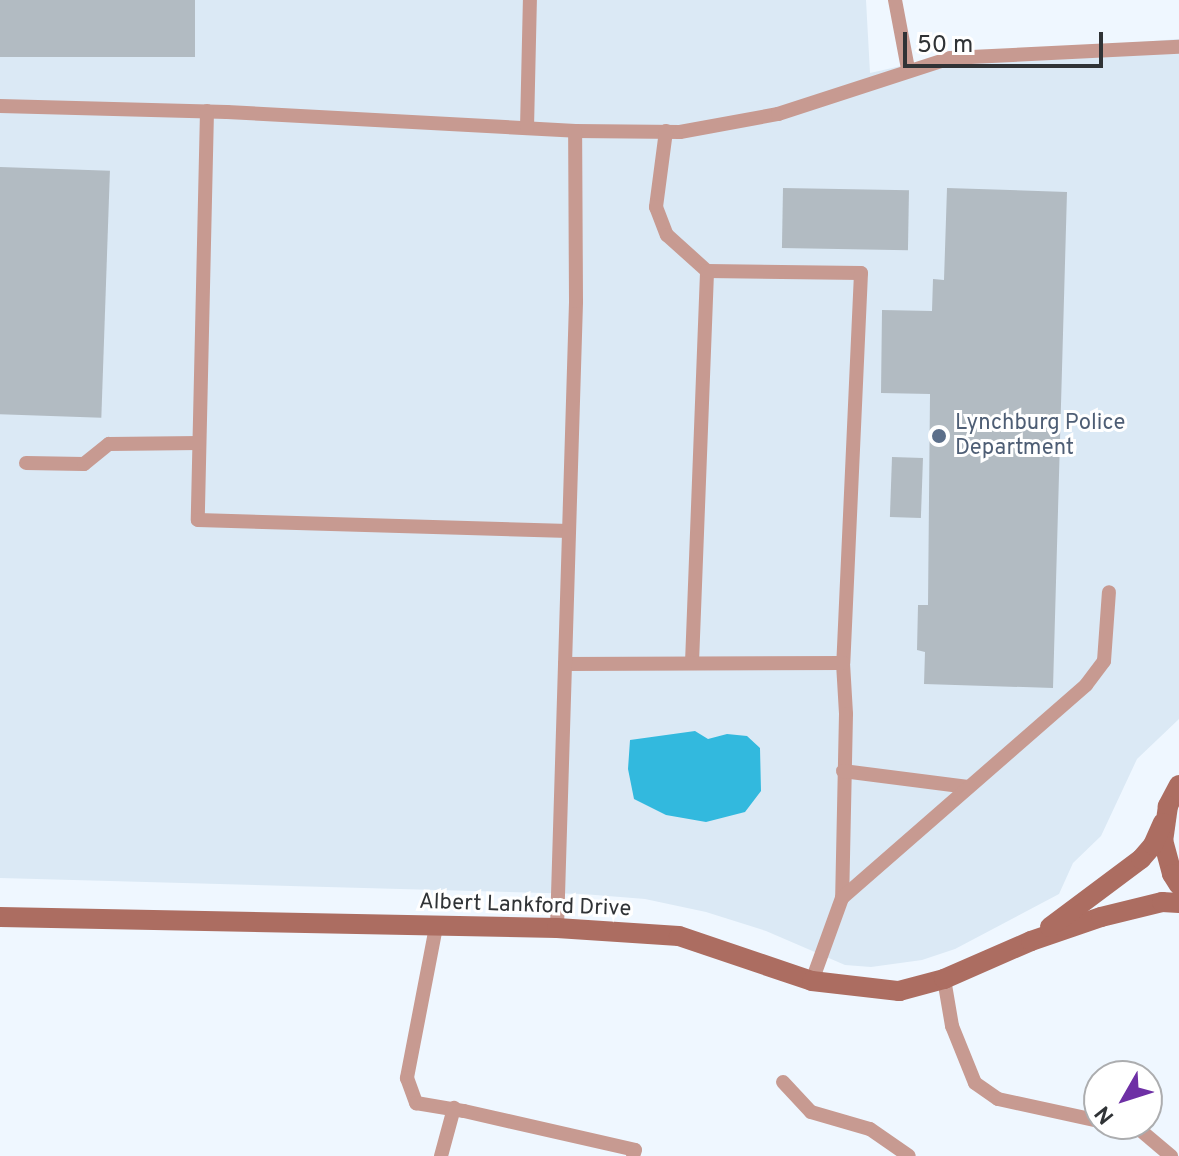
<!DOCTYPE html>
<style>
body{margin:0}
#map{position:relative;width:1179px;height:1156px;overflow:hidden;background:#eff7ff;font-family:Overpass,sans-serif}
div>[style]{position:absolute}
.built>*{inset:0;background:#dbe9f5}
.water>*{inset:0;background:#32b9de}
.building>*{inset:0;background:#b2bbc2;transform-origin:0 0}
.lane>*{height:14px;margin:-7px;padding:0 7px;transform-origin:7px;border-radius:7px;background:#c79a91}
.secondary>*{height:20px;margin:-10px;padding:0 10px;transform-origin:10px;border-radius:10px;background:#ac6d61}
.dots>*{width:22px;height:22px;translate:-50% -50%;box-sizing:border-box;border:4px solid #fff;border-radius:50%}
span{translate:-50% -50%;white-space:nowrap;text-align:center;line-height:1.15;-webkit-text-stroke:6px #fff;paint-order:stroke}
.service-label{font-size:22px;color:#4e5e75}
.left{translate:0 -50%;text-align:left}
.street-label{font-size:22px;color:#303336}
.north{position:absolute;left:1083px;top:1060px;width:80px;height:80px;box-sizing:border-box;background:#fff;border:2px solid #acadaf;border-radius:50%;rotate:231deg;font-size:22px;font-weight:700;line-height:32px;text-align:center;color:#303336}
.north::after{content:'';display:block;margin:auto;width:28px;height:36px;background:#6e30a5;clip-path:polygon(50% 0,100% 100%,50% 72%,0 100%)}
.scale{position:absolute;left:903px;top:32px;width:200px;height:36px;box-sizing:border-box;border:4px solid #303336;border-top:0;padding-left:10px;font-size:24px;line-height:28px;white-space:nowrap;color:#303336;-webkit-text-stroke:6px #fff;paint-order:stroke}
</style>
<div id="map">
<div class="built">
<div style="clip-path:polygon(0 0,866px 0,870px 73px,941px 57px,1179px 39px,1179px 719px,1137px 759px,1101px 836px,1073px 863px,1059px 894px,955px 949px,922px 960px,871px 967px,845px 965px,766px 931px,706px 912px,645px 899px,583px 894px,0 878px)"></div>
</div>
<div class="water">
<div style="clip-path:polygon(695px 731px,708px 739px,727px 734px,747px 736px,760px 748px,761px 791px,745px 812px,706px 822px,666px 815px,634px 799px,628px 769px,630px 740px)"></div>
</div>
<div class="building">
<div style="left:0;top:0;width:195px;height:57px"></div>
<div style="left:0;top:167px;width:110px;height:247px;rotate:2deg"></div>
<div style="left:783px;top:188px;width:126px;height:60px;rotate:1deg"></div>
<div style="clip-path:polygon(947px 188px,1067px 192px,1053px 688px,924px 684px,925px 652px,917px 650px,918px 605px,928px 605px,930px 394px,881px 393px,882px 310px,932px 311px,933px 279px,944px 280px)"></div>
<div style="left:892px;top:457px;width:31px;height:60px;rotate:2deg"></div>
</div>
<div class="lane">
<div style="left:895px;top:0;width:70px;rotate:79.3deg"></div>
<div style="left:0;top:106px;width:227px;rotate:1.5deg"></div>
<div style="left:227px;top:112px;width:349px;rotate:3.1deg"></div>
<div style="left:575px;top:131px;width:105px;rotate:0.5deg"></div>
<div style="left:680px;top:132px;width:100px;rotate:-10.4deg"></div>
<div style="left:778px;top:114px;width:181px;rotate:-18deg"></div>
<div style="left:950px;top:58px;width:229px;rotate:-2.8deg"></div>
<div style="left:207px;top:111px;width:409px;rotate:91.3deg"></div>
<div style="left:198px;top:520px;width:371px;rotate:1.7deg"></div>
<div style="left:527px;top:128px;width:128px;rotate:-88.7deg"></div>
<div style="left:666px;top:131px;width:77px;rotate:97.5deg"></div>
<div style="left:656px;top:207px;width:30px;rotate:69deg"></div>
<div style="left:667px;top:235px;width:54px;rotate:42deg"></div>
<div style="left:26px;top:463px;width:58px;rotate:1deg"></div>
<div style="left:84px;top:464px;width:32px;rotate:-39deg"></div>
<div style="left:109px;top:444px;width:90px;rotate:-0.6deg"></div>
<div style="left:692px;top:663px;width:392px;rotate:-87.8deg"></div>
<div style="left:707px;top:271px;width:154px;rotate:0.7deg"></div>
<div style="left:861px;top:273px;width:390px;rotate:92.6deg"></div>
<div style="left:843px;top:663px;width:51px;rotate:86.6deg"></div>
<div style="left:846px;top:714px;width:184px;rotate:91.2deg"></div>
<div style="left:842px;top:898px;width:88px;rotate:109.9deg"></div>
<div style="left:565px;top:664px;width:278px;rotate:-0.2deg"></div>
<div style="left:843px;top:771px;width:126px;rotate:7.3deg"></div>
<div style="left:842px;top:898px;width:324px;rotate:-41.1deg"></div>
<div style="left:1086px;top:685px;width:30px;rotate:-53deg"></div>
<div style="left:1104px;top:661px;width:69px;rotate:-85.9deg"></div>
<div style="left:436px;top:927px;width:154px;rotate:100.9deg"></div>
<div style="left:407px;top:1078px;width:27px;rotate:70deg"></div>
<div style="left:416px;top:1103px;width:49px;rotate:9.5deg"></div>
<div style="left:464px;top:1111px;width:175px;rotate:12.8deg"></div>
<div style="left:635px;top:1150px;width:6px;rotate:108deg"></div>
<div style="left:557px;top:928px;width:627px;rotate:-88.26deg"></div>
<div style="left:576px;top:301px;width:170px;rotate:-90.3deg"></div>
<div style="left:944px;top:979px;width:48px;rotate:80.3deg"></div>
<div style="left:952px;top:1026px;width:61px;rotate:68deg"></div>
<div style="left:975px;top:1083px;width:28px;rotate:35deg"></div>
<div style="left:998px;top:1099px;width:103px;rotate:12.3deg"></div>
<div style="left:783px;top:1082px;width:41px;rotate:47deg"></div>
<div style="left:811px;top:1112px;width:61px;rotate:16.1deg"></div>
<div style="left:870px;top:1129px;width:47px;rotate:34.7deg"></div>
<div style="left:1114px;top:1124px;width:25px;rotate:11deg"></div>
<div style="left:1139px;top:1129px;width:42px;rotate:40.2deg"></div>
<div style="left:441px;top:1156px;width:50px;rotate:-74.8deg"></div>
</div>
<div class="secondary">
<div style="left:1179px;top:785px;width:24px;rotate:118deg"></div>
<div style="left:1168px;top:806px;width:34px;rotate:98deg"></div>
<div style="left:1163px;top:840px;width:35px;rotate:75deg"></div>
<div style="left:1172px;top:874px;width:13px;rotate:58deg"></div>
<div style="left:0;top:917px;width:557px;rotate:1.13deg"></div>
<div style="left:557px;top:928px;width:122px;rotate:3.8deg"></div>
<div style="left:679px;top:936px;width:140px;rotate:18.7deg"></div>
<div style="left:812px;top:981px;width:88px;rotate:6.6deg"></div>
<div style="left:899px;top:991px;width:47px;rotate:-14.9deg"></div>
<div style="left:944px;top:979px;width:95px;rotate:-23.6deg"></div>
<div style="left:1031px;top:941px;width:74px;rotate:-18.9deg"></div>
<div style="left:1101px;top:917px;width:63px;rotate:-13.8deg"></div>
<div style="left:1162px;top:902px;width:17px;rotate:3deg"></div>
<div style="left:1050px;top:927px;width:114px;rotate:-36.8deg"></div>
<div style="left:1141px;top:859px;width:18px;rotate:-49deg"></div>
<div style="left:1153px;top:845px;width:24px;rotate:-66deg"></div>
</div>
<div class="dots">
<div style="left:939px;top:436px;background:#5c6f8a"></div>
</div>
<div class="service-label">
<span class="left" style="left:955px;top:436px">Lynchburg Police<br>Department</span>
</div>
<div class="street-label">
<span style="left:525px;top:906px;rotate:2deg">Albert Lankford Drive</span>
</div>
<div class="north">N</div>
<div class="scale">50 m</div>
</div>
